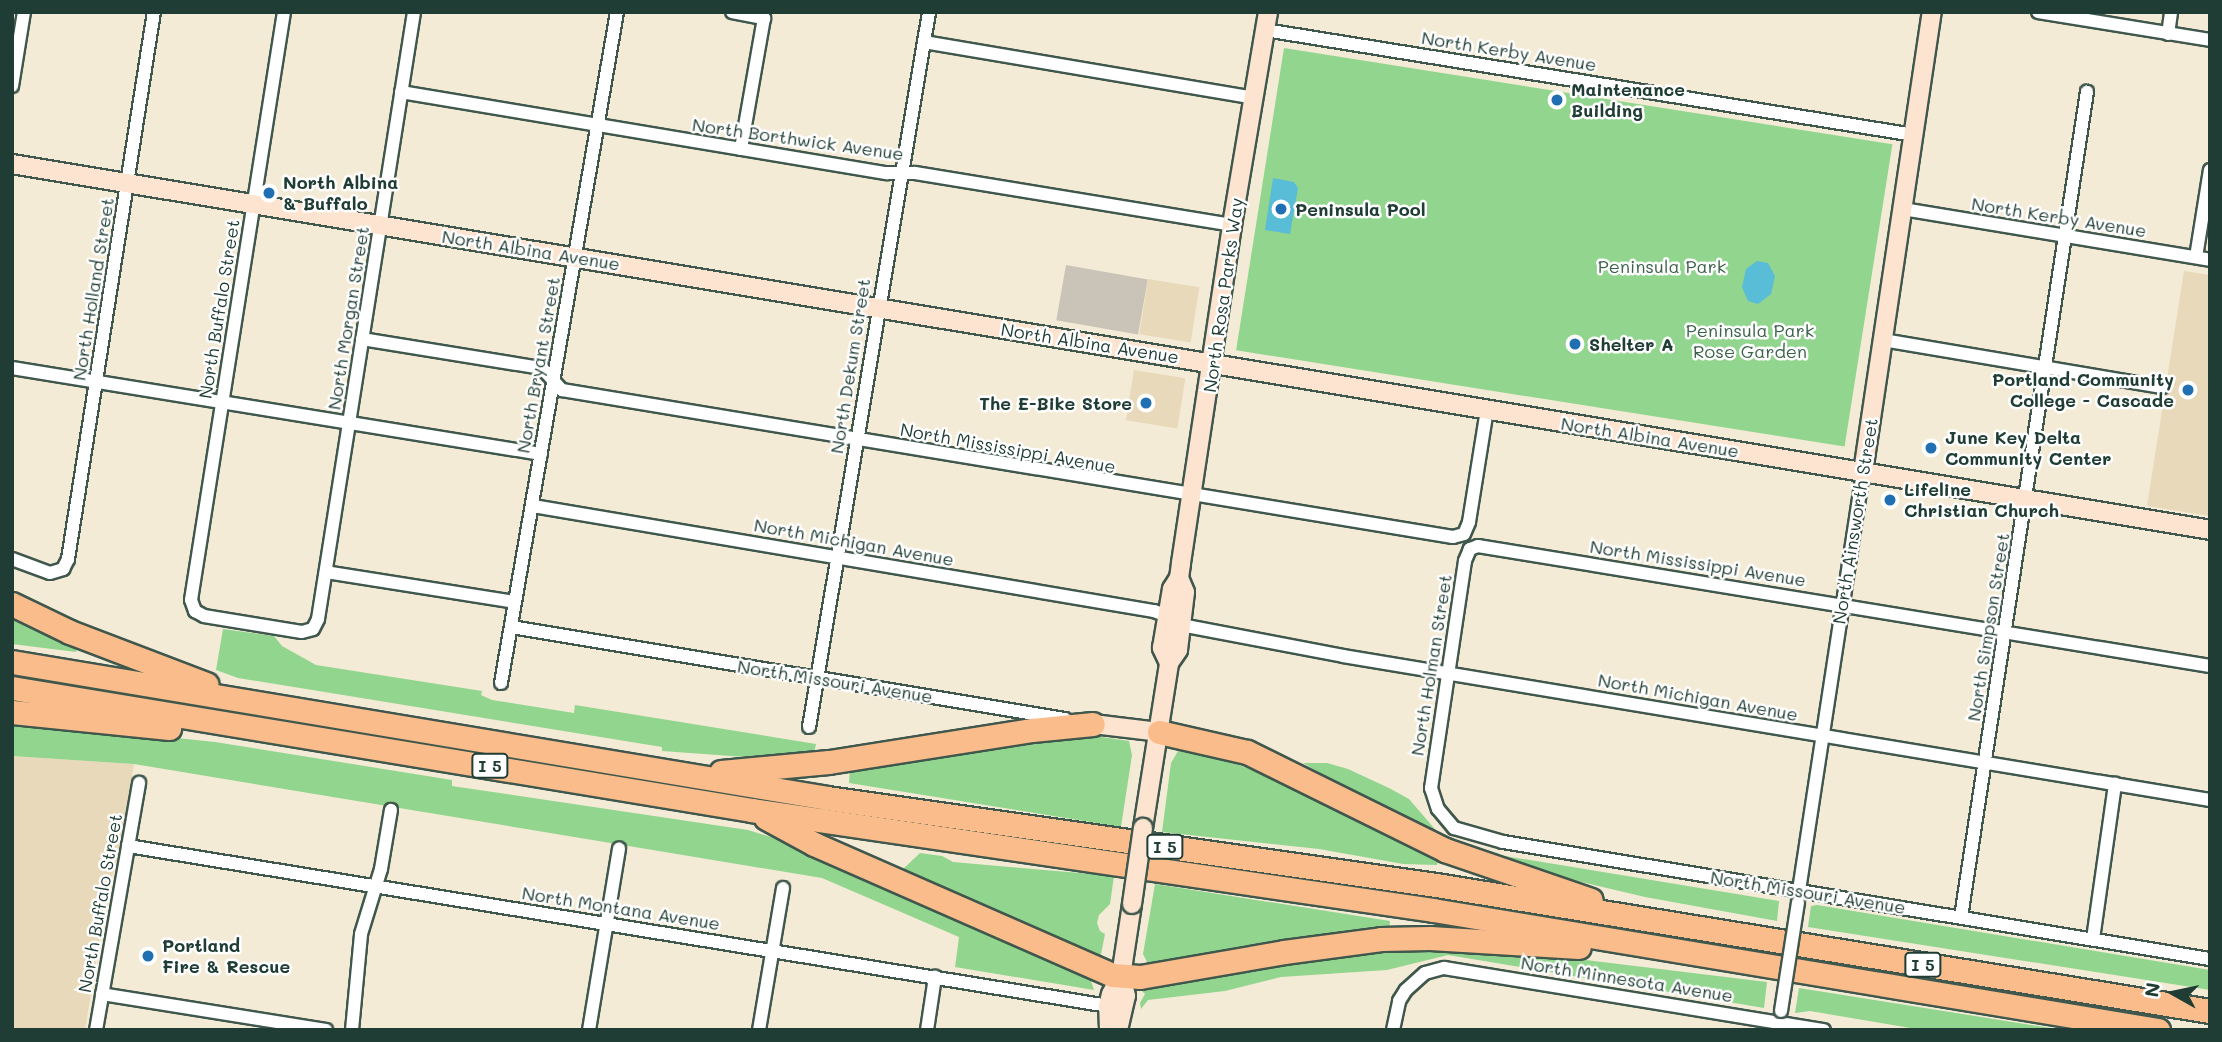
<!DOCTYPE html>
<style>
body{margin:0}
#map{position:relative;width:2222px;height:1042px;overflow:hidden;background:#f4ebd6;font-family:Mali,sans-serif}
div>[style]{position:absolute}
.built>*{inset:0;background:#e8d9ba;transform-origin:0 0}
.industrial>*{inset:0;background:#c9c3b8;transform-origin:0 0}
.green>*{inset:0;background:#92d58e;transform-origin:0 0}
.water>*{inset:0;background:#59bdd7}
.roads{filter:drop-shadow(2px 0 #3f574c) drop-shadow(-2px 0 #3f574c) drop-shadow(0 2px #3f574c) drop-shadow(0 -2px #3f574c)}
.street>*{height:12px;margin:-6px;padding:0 6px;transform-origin:6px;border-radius:6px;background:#fff}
.secondary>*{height:18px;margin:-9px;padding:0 9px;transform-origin:9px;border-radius:9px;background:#fde4d1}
.highway>*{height:23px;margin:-11.5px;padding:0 11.5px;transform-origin:11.5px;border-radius:11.5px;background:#fabc8b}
.bridges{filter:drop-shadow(2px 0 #3f574c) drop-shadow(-2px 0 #3f574c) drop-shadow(0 2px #3f574c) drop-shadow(0 -2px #3f574c)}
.street-bridge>*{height:12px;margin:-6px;padding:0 6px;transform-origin:6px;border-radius:6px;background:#fff}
.secondary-bridge>*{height:18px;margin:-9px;padding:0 9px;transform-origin:9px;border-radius:9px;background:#fde4d1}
.dots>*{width:19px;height:19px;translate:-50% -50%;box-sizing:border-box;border:4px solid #fff;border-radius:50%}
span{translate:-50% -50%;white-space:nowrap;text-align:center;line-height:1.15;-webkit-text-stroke:5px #fff;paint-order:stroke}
.shield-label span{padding:2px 5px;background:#fff;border:2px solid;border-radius:5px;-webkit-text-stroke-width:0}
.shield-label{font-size:16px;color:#1f3d34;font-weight:700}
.street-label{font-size:18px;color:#1f3d34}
.poi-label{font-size:18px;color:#1f3d34;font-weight:700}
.left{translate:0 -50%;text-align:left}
.right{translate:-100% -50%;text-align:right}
.park-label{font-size:18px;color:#3c634a}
.frame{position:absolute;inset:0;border:14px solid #1f3d34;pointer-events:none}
.north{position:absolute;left:2138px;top:958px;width:70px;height:70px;-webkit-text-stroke:5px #fff;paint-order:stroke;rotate:279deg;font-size:19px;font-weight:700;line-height:28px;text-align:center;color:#1f3d34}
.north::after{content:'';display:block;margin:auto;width:24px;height:32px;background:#1f3d34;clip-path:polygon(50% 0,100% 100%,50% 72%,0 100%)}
</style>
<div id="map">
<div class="built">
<div style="clip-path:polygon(2184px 271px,2210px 275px,2210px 516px,2147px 506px)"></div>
<div style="left:1148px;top:279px;width:52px;height:56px;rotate:9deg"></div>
<div style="left:1134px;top:370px;width:52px;height:51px;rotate:9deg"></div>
<div style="clip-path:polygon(12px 756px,134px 764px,120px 851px,108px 889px,85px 1030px,12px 1030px)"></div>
</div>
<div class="industrial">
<div style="left:1066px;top:265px;width:83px;height:56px;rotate:10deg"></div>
</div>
<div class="green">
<div style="left:1284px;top:48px;width:616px;height:306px;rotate:9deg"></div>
<div style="clip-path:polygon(12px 612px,78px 645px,76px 652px,12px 644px)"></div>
<div style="clip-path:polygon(223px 629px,274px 636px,282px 646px,316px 665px,482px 691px,481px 695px,492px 700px,574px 713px,575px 705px,816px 744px,814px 754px,745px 757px,662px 751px,662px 747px,238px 678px,216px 670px)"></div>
<div style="clip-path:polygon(12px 721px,215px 742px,452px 780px,452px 786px,748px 830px,787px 842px,1083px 973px,1090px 978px,1094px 990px,955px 967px,959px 937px,822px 878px,134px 764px,12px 756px)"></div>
<div style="clip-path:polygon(1088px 735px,1129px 741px,1132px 755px,1121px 827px,849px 783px,850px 767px,1016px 741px)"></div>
<div style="clip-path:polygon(1178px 751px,1231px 762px,1283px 782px,1439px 856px,1437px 865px,1403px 864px,1319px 849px,1162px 832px,1171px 763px)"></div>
<div style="clip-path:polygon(1303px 763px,1327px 763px,1348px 769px,1389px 788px,1409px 799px,1440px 835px,1455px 844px,1487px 853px,1779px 901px,1777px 921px,1645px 897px,1488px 860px,1364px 800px)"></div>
<div style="clip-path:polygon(920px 853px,942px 856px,953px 862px,1114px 876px,1110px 904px,1099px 915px,1097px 923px,1100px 931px,1105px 934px,1100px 959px,902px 870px)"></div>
<div style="clip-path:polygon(1155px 884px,1390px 921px,1389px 930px,1316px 935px,1154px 964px,1147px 962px,1143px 954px)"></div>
<div style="clip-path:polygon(1817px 905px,2210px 970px,2210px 990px,1808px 927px,1811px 906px)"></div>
<div style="clip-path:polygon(1461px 945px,1767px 982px,1764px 1008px,1448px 955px,1387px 970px,1281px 977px,1225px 991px,1148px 1000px,1141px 1009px,1140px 1003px,1145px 994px,1142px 991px,1154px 983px,1349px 951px)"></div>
<div style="clip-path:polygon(1799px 988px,2063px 1030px,1922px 1030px,1810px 1011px,1795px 1013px)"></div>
</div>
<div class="water">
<div style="clip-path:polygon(1273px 178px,1294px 182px,1298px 188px,1290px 234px,1265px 230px)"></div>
<div style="clip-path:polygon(1757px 261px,1768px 263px,1775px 276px,1771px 294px,1758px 304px,1748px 301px,1742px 287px,1746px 269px)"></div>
</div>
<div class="roads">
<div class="street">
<div style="left:284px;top:12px;width:595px;rotate:98.99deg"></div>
<div style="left:191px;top:600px;width:12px;rotate:70deg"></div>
<div style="left:195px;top:611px;width:10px;rotate:29deg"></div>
<div style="left:204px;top:616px;width:99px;rotate:9.3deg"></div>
<div style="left:302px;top:632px;width:11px;rotate:-15deg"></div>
<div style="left:313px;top:629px;width:11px;rotate:-63deg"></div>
<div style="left:318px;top:619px;width:615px;rotate:-81.01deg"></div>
<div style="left:732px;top:12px;width:33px;rotate:11deg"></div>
<div style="left:764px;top:18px;width:133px;rotate:100deg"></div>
<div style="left:2038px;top:12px;width:174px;rotate:9.2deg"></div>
<div style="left:1265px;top:30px;width:657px;rotate:9.19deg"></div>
<div style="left:2168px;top:34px;width:22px;rotate:-82deg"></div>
<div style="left:924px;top:42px;width:335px;rotate:9.6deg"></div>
<div style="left:12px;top:86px;width:75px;rotate:-80.8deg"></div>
<div style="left:401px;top:92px;width:493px;rotate:9.5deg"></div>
<div style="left:887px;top:173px;width:28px"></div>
<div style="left:915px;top:173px;width:321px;rotate:9.3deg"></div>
<div style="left:1903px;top:209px;width:311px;rotate:9.4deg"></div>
<div style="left:2196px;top:257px;width:88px;rotate:-80.9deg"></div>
<div style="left:362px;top:339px;width:182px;rotate:9.2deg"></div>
<div style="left:542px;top:368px;width:30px;rotate:48deg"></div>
<div style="left:562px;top:390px;width:903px;rotate:9.37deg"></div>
<div style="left:1453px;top:537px;width:11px;rotate:-15deg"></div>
<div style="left:1464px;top:534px;width:13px;rotate:-67deg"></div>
<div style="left:1469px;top:522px;width:113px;rotate:-80.9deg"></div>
<div style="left:1883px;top:340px;width:283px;rotate:9.6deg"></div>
<div style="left:12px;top:368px;width:536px;rotate:9.23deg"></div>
<div style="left:533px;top:506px;width:630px;rotate:9.6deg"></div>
<div style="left:1154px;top:611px;width:15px;rotate:20deg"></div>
<div style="left:12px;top:559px;width:40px;rotate:20.2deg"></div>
<div style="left:50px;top:573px;width:14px;rotate:-17deg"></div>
<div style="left:63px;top:569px;width:11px;rotate:-63deg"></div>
<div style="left:68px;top:559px;width:554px;rotate:-81.07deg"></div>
<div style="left:326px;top:572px;width:191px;rotate:9deg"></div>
<div style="left:1181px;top:625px;width:165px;rotate:10.8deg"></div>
<div style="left:1343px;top:656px;width:879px;rotate:9.43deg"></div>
<div style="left:511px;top:627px;width:562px;rotate:9.43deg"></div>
<div style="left:2210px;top:666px;width:742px;rotate:-170.69deg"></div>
<div style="left:1478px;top:546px;width:9px;rotate:159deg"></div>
<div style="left:1470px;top:549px;width:13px;rotate:113deg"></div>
<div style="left:1465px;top:561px;width:230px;rotate:98.5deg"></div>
<div style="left:1431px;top:788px;width:22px;rotate:72deg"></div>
<div style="left:1438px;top:809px;width:25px;rotate:50deg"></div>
<div style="left:1454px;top:828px;width:51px;rotate:15.9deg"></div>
<div style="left:1503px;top:842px;width:717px;rotate:9.4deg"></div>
<div style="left:501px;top:683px;width:681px;rotate:-80.19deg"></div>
<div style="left:809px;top:727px;width:725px;rotate:-80.47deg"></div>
<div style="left:128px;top:846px;width:993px;rotate:9.27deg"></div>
<div style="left:1798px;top:897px;width:430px;rotate:-81.3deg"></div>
<div style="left:1961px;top:917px;width:835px;rotate:-81.32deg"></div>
<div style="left:2093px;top:939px;width:157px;rotate:-81.9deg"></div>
<div style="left:102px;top:994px;width:227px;rotate:9.1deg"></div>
<div style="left:96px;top:1030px;width:251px;rotate:-80.1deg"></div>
<div style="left:352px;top:1030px;width:96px;rotate:-84.6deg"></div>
<div style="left:361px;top:934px;width:68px;rotate:-72.9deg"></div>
<div style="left:381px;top:869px;width:60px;rotate:-80.4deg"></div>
<div style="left:589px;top:1030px;width:184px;rotate:-80.6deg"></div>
<div style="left:759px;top:1030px;width:144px;rotate:-80.4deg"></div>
<div style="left:927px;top:1030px;width:54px;rotate:-81.4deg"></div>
<div style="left:1393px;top:1030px;width:30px;rotate:-78deg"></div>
<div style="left:1399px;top:1001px;width:13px;rotate:-58deg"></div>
<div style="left:1406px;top:990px;width:25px;rotate:-42deg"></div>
<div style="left:1425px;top:973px;width:20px;rotate:-15deg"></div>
<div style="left:1444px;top:968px;width:385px;rotate:9.3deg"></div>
</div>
<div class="secondary">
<div style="left:12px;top:164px;width:2228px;rotate:9.45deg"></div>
<div style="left:1863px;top:472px;width:465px;rotate:-81.5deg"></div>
<div style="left:1169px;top:663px;width:17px;rotate:-115deg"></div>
<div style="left:1162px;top:648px;width:60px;rotate:-80.4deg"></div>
<div style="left:1172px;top:589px;width:13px;rotate:-58deg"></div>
<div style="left:1093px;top:724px;width:66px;rotate:6.9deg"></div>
<div style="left:1143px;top:828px;width:167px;rotate:-81deg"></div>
<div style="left:1169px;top:663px;width:16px;rotate:-55deg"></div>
<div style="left:1178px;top:650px;width:58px;rotate:-83.1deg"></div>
<div style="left:1185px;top:592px;width:15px;rotate:-113deg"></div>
<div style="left:1179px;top:578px;width:15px;rotate:-82deg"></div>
<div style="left:1181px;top:563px;width:342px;rotate:-81.4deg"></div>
<div style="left:1232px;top:225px;width:216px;rotate:-80.4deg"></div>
<div style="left:1109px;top:1030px;width:24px;rotate:-92deg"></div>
<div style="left:1108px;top:1006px;width:12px;rotate:-76deg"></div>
<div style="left:1111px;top:994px;width:21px;rotate:-61deg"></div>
<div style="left:1121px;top:976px;width:73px;rotate:-81.3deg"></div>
<div style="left:1118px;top:1030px;width:35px;rotate:-77deg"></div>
<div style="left:1126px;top:996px;width:21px;rotate:-104deg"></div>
</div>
<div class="highway">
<div style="left:12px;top:604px;width:64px;rotate:25.8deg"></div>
<div style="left:70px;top:632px;width:146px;rotate:20.9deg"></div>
<div style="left:12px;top:662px;width:826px;rotate:9.47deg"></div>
<div style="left:827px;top:798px;width:615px;rotate:8.13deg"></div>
<div style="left:1436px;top:885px;width:784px;rotate:9.25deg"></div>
<div style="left:12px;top:688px;width:749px;rotate:9.37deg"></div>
<div style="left:751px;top:810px;width:689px;rotate:8.34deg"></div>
<div style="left:1433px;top:910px;width:735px;rotate:9.4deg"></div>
<div style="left:12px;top:712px;width:158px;rotate:5.8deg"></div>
<div style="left:1159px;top:732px;width:90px;rotate:12.8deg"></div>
<div style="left:1247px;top:752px;width:221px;rotate:26.3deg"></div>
<div style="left:1445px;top:850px;width:154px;rotate:18.9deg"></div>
<div style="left:721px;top:772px;width:108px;rotate:-5.3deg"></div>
<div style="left:829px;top:762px;width:206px;rotate:-9deg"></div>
<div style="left:1032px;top:730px;width:61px;rotate:-5.6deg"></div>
<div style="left:766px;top:818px;width:55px;rotate:28.4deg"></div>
<div style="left:814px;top:844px;width:326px;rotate:23.7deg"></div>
<div style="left:1112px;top:975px;width:28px;rotate:4deg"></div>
<div style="left:1140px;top:977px;width:146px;rotate:-9.8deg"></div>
<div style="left:1284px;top:952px;width:98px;rotate:-7.6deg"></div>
<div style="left:1381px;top:939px;width:49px;rotate:-1.2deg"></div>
<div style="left:1430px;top:938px;width:149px;rotate:3.5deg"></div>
</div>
</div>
<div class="bridges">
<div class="street-bridge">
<div style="left:1781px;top:1011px;width:110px;rotate:-81.1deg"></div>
</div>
<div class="secondary-bridge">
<div style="left:1132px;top:904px;width:77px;rotate:-81.8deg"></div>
</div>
</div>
<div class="dots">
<div style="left:1557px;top:100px;background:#1f6fb2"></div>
<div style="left:269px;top:193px;background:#1f6fb2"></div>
<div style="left:1281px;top:209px;background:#1f6fb2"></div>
<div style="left:1575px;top:344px;background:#1f6fb2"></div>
<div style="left:2188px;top:390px;background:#1f6fb2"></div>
<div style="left:1146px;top:403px;background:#1f6fb2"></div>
<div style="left:1931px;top:448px;background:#1f6fb2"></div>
<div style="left:1890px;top:500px;background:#1f6fb2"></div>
<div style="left:148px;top:956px;background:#1f6fb2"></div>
</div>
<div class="shield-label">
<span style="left:490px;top:766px">I 5</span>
<span style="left:1165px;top:847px">I 5</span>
<span style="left:1923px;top:965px">I 5</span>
</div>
<div class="street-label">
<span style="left:1509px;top:51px;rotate:9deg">North Kerby Avenue</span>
<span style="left:798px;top:139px;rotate:8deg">North Borthwick Avenue</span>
<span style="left:2059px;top:217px;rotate:9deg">North Kerby Avenue</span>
<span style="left:531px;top:250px;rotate:9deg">North Albina Avenue</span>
<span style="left:93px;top:289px;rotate:-81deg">North Holland Street</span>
<span style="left:1223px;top:295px;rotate:-82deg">North Rosa Parks Way</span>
<span style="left:219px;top:309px;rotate:-81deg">North Buffalo Street</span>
<span style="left:348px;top:318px;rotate:-81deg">North Morgan Street</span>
<span style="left:1090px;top:343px;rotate:9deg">North Albina Avenue</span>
<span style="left:538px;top:365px;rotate:-80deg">North Bryant Street</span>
<span style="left:850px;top:366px;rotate:-81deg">North Dekum Street</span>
<span style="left:1650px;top:437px;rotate:9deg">North Albina Avenue</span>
<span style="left:1008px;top:448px;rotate:10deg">North Mississippi Avenue</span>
<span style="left:1855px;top:521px;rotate:-81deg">North Ainsworth Street</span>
<span style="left:854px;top:542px;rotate:10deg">North Michigan Avenue</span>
<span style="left:1698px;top:563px;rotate:9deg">North Mississippi Avenue</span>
<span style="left:1988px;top:627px;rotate:-81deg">North Simpson Street</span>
<span style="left:1431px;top:665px;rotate:-81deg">North Holman Street</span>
<span style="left:835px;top:681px;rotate:9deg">North Missouri Avenue</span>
<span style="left:1698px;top:697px;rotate:10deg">North Michigan Avenue</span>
<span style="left:1808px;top:892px;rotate:9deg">North Missouri Avenue</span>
<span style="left:100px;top:903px;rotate:-80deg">North Buffalo Street</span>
<span style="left:621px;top:908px;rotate:9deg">North Montana Avenue</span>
<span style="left:1627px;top:979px;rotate:9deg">North Minnesota Avenue</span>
</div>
<div class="poi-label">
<span class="left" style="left:1571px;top:100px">Maintenance<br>Building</span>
<span class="left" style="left:283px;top:193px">North Albina<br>&amp; Buffalo</span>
<span class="left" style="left:1295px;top:209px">Peninsula Pool</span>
<span class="left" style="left:1589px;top:344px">Shelter A</span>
<span class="right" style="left:2174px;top:390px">Portland Community<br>College - Cascade</span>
<span class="right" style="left:1132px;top:403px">The E-Bike Store</span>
<span class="left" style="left:1945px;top:448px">June Key Delta<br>Community Center</span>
<span class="left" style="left:1904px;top:500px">Lifeline<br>Christian Church</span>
<span class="left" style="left:162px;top:956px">Portland<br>Fire &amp; Rescue</span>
</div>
<div class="park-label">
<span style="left:1662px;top:266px">Peninsula Park</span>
<span style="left:1750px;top:341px">Peninsula Park<br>Rose Garden</span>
</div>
<div class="frame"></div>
<div class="north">N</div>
</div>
